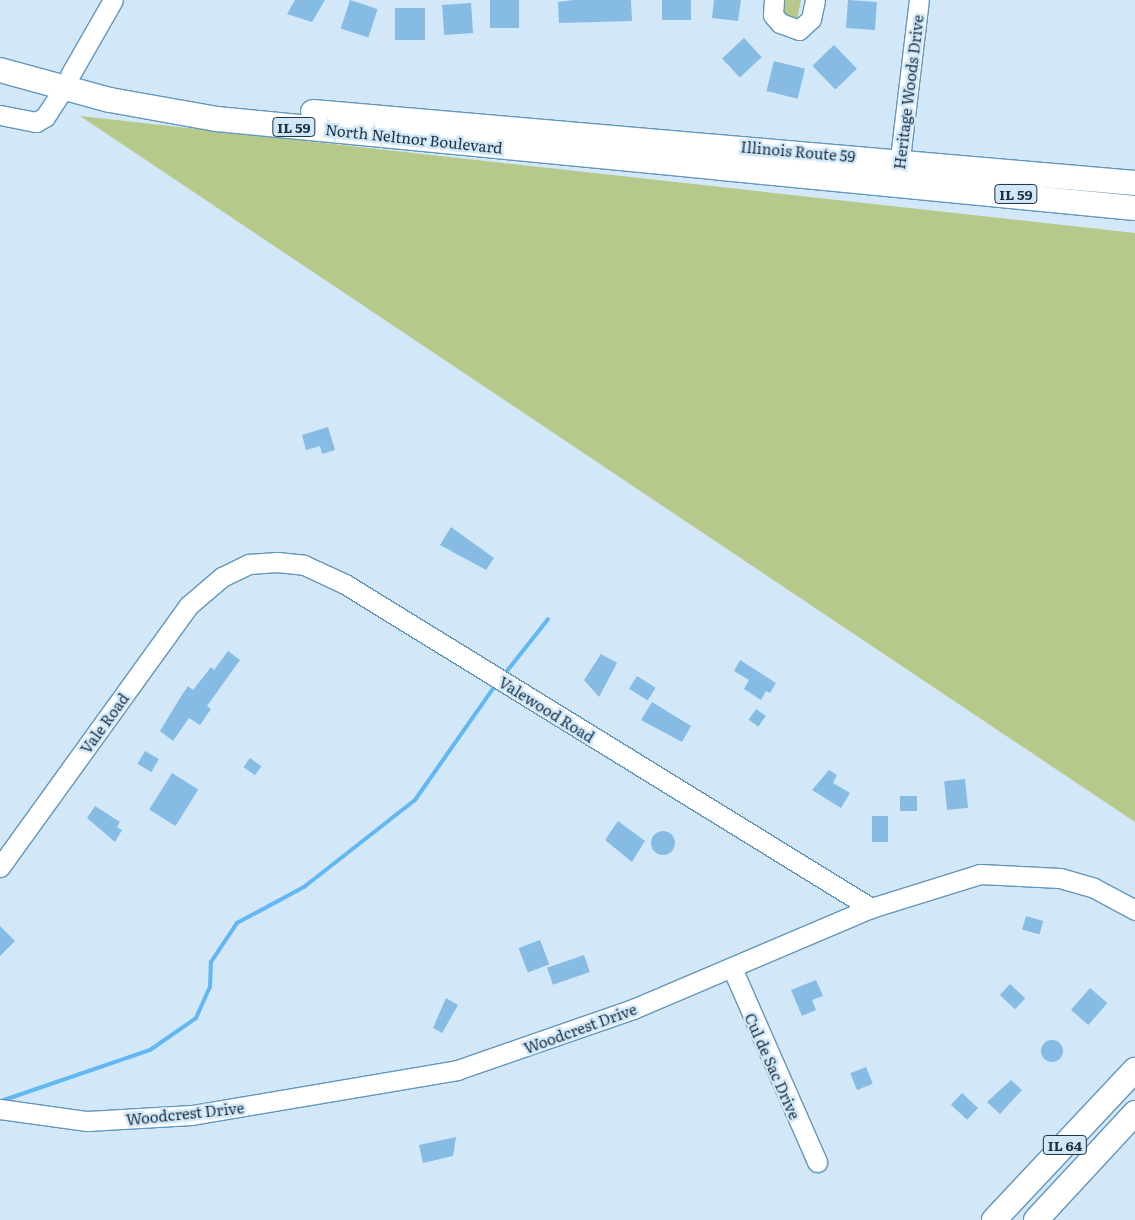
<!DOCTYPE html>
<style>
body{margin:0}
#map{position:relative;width:1135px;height:1220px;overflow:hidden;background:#d2e8f9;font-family:Literata,serif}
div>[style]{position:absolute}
.green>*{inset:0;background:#b6c98b}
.stream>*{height:4px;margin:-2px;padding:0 2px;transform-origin:2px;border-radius:2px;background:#63b7f3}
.building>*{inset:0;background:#86bbe4;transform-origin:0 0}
.round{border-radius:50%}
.roads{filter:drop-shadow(1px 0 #6296bd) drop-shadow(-1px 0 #6296bd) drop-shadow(0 1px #6296bd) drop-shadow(0 -1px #6296bd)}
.minor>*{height:19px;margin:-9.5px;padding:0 9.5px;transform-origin:9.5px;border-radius:9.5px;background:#fff}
.major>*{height:24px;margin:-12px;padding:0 12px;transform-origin:12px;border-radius:12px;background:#fff}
span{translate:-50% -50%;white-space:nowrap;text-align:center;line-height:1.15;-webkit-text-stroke:5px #d2e8f9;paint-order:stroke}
.shield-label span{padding:1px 4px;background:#d2e8f9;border:1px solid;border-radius:4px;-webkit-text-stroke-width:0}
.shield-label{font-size:14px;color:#1c3142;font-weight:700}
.street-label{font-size:15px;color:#1c3142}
</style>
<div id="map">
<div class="green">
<div style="clip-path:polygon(783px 0,801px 0,797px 20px,782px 18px)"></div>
<div style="clip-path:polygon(80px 116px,1135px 233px,1135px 822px)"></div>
</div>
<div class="stream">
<div style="left:507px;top:671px;width:66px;rotate:-51.7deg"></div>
<div style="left:1px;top:1101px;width:157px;rotate:-18.9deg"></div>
<div style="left:150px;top:1050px;width:56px;rotate:-34.8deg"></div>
<div style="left:196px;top:1018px;width:34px;rotate:-66deg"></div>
<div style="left:210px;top:987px;width:25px;rotate:-88deg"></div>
<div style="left:211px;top:962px;width:47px;rotate:-56.3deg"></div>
<div style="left:237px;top:923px;width:76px;rotate:-28.2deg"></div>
<div style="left:304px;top:887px;width:141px;rotate:-38.1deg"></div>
<div style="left:415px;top:800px;width:143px;rotate:-55deg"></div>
</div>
<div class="building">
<div style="clip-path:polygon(295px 0,325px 0,312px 22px,287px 14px)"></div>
<div style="left:350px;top:0;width:29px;height:30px;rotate:18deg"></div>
<div style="left:490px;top:0;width:29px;height:28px"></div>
<div style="clip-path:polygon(574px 0,631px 0,632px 21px,559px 23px,558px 2px)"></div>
<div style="left:662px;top:0;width:29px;height:20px"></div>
<div style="clip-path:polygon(714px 0,741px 0,738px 21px,712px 18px)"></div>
<div style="left:848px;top:0;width:29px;height:28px;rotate:4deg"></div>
<div style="left:471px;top:3px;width:30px;height:29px;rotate:86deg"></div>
<div style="left:395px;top:8px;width:30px;height:32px"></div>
<div style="left:744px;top:38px;width:26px;height:30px;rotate:47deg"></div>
<div style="left:834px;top:45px;width:33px;height:30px;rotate:46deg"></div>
<div style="left:774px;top:61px;width:32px;height:31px;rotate:14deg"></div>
<div style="clip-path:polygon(328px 427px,335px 450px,322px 454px,320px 446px,306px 450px,302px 435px)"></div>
<div style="clip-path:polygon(451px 527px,494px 558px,486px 570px,440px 545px)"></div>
<div style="clip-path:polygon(228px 651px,240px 660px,207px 706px,211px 709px,200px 725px,189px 718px,173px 741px,160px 731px,180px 698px,188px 686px,193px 690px,211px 667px,214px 670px)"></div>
<div style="clip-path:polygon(601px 654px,617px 663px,599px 697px,584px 680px)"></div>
<div style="clip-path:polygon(740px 660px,776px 683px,770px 693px,766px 691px,761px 700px,744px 689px,749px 680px,734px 671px)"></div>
<div style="left:637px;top:676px;width:22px;height:15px;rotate:32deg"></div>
<div style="clip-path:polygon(652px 702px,691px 726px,682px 742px,641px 720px)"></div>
<div style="left:756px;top:709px;width:12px;height:13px;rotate:35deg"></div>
<div style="left:145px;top:751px;width:16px;height:15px;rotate:30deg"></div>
<div style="left:250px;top:758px;width:14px;height:11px;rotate:36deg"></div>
<div style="clip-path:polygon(829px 770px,837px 775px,833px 783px,850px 793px,841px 808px,812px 790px)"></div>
<div style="left:172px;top:773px;width:31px;height:43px;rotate:32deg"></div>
<div style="left:965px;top:779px;width:29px;height:21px;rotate:84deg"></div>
<div style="left:900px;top:796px;width:17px;height:15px"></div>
<div style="clip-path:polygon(95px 806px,120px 822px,117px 827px,122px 830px,115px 842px,87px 818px)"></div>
<div style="left:872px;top:816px;width:16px;height:26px"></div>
<div style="clip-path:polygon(618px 821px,645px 841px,632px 862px,605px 840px)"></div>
<div class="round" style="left:651px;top:831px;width:24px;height:24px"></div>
<div style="left:1026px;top:916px;width:18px;height:14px;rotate:16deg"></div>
<div style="clip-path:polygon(0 926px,15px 941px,0 956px)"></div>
<div style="left:540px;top:940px;width:26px;height:23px;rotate:69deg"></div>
<div style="left:584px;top:955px;width:18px;height:39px;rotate:71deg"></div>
<div style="clip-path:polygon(816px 980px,823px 996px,812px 1000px,816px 1010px,802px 1016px,791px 990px)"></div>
<div style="left:1010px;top:984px;width:21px;height:15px;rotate:43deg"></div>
<div style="left:1090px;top:988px;width:23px;height:29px;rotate:41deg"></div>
<div style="clip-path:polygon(446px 998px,458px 1005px,442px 1033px,433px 1028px)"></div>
<div class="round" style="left:1041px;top:1040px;width:22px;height:22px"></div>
<div style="left:866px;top:1067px;width:18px;height:17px;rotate:68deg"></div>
<div style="clip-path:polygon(1011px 1080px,1022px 1090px,1000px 1114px,987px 1102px)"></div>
<div style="left:962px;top:1093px;width:22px;height:16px;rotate:43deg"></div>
<div style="clip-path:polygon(456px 1137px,453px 1156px,423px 1163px,419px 1145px)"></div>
</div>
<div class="roads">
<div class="minor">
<div style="left:774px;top:0;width:15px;rotate:94deg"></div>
<div style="left:773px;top:15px;width:11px;rotate:49deg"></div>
<div style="left:780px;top:23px;width:20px;rotate:20deg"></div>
<div style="left:799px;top:30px;width:16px;rotate:-43deg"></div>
<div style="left:811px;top:19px;width:19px;rotate:-78deg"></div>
<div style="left:70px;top:75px;width:86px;rotate:-60.2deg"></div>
<div style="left:0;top:115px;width:37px;rotate:11deg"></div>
<div style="left:36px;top:122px;width:10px;rotate:-29deg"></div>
<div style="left:45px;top:117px;width:33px;rotate:-57deg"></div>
<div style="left:898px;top:175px;width:176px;rotate:-83.2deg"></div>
<div style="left:0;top:867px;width:322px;rotate:-54.2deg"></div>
<div style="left:188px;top:606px;width:45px;rotate:-40.5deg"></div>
<div style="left:222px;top:577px;width:30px;rotate:-26deg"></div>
<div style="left:249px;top:564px;width:28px;rotate:-4deg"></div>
<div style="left:277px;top:562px;width:27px;rotate:6deg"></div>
<div style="left:304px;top:565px;width:45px;rotate:24.9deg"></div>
<div style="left:345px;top:584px;width:618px;rotate:31.63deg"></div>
<div style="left:732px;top:968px;width:212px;rotate:66.3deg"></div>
<div style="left:0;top:1109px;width:88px;rotate:7.9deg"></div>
<div style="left:87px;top:1121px;width:105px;rotate:-3.3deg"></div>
<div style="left:192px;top:1115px;width:269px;rotate:-9.6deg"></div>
<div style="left:457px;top:1070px;width:186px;rotate:-19.1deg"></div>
<div style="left:633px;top:1009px;width:259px;rotate:-23deg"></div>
<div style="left:871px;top:908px;width:114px;rotate:-17.3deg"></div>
<div style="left:980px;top:874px;width:80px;rotate:2.9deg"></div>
<div style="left:1060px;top:878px;width:35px;rotate:16deg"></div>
<div style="left:1094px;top:888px;width:47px;rotate:28.2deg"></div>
</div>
<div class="major">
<div style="left:0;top:70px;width:114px;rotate:15.3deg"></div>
<div style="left:110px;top:100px;width:109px;rotate:10.1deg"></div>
<div style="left:217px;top:119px;width:922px;rotate:5.54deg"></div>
<div style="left:313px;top:112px;width:825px;rotate:4.94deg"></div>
<div style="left:994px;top:1220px;width:206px;rotate:-46.8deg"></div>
<div style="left:1036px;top:1220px;width:146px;rotate:-47.2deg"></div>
</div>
</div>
<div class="shield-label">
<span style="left:294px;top:127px">IL 59</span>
<span style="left:1016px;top:194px">IL 59</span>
<span style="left:1065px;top:1145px">IL 64</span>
</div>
<div class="street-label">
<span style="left:908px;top:92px;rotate:-83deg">Heritage Woods Drive</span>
<span style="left:414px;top:138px;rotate:6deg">North Neltnor Boulevard</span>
<span style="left:798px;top:151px;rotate:5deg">Illinois Route 59</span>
<span style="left:547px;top:709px;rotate:32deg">Valewood Road</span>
<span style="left:104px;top:723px;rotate:-54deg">Vale Road</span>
<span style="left:580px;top:1028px;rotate:-20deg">Woodcrest Drive</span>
<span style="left:773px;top:1066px;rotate:66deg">Cul de Sac Drive</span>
<span style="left:185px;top:1113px;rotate:-6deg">Woodcrest Drive</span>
</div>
</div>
